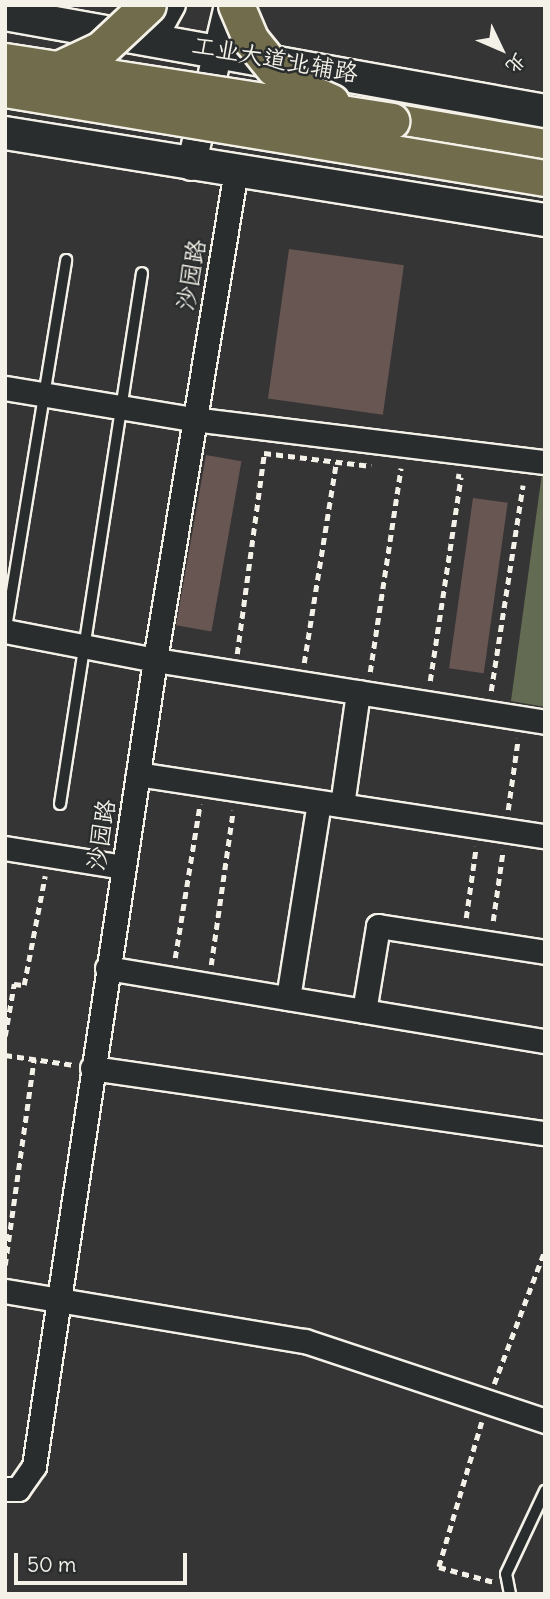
<!DOCTYPE html>
<meta charset="utf-8">
<style>
body{margin:0}
#map{position:relative;width:550px;height:1599px;overflow:hidden;background:#363535;font-family:Delius,"LXGW WenKai TC",sans-serif}
div>[style]{position:absolute}
.green>*{inset:0;background:#636c52}
.building>*{inset:0;background:#685653;transform-origin:0 0}
.path>*{height:4.5px;margin-top:-2.25px;transform-origin:0;background:repeating-linear-gradient(90deg,#f4f1e8 0 7px,transparent 0 12px)}
.roads{filter:drop-shadow(2px 0 #f4f1e8) drop-shadow(-2px 0 #f4f1e8) drop-shadow(0 2px #f4f1e8) drop-shadow(0 -2px #f4f1e8)}
.service>*{height:10px;margin:-5px;padding:0 5px;transform-origin:5px;border-radius:5px;background:#2a2d2e}
.minor>*{height:23px;margin:-11.5px;padding:0 11.5px;transform-origin:11.5px;border-radius:11.5px;background:#2a2d2e}
.tertiary>*{height:28px;margin:-14px;padding:0 14px;transform-origin:14px;border-radius:14px;background:#2a2d2e}
.secondary>*{height:32px;margin:-16px;padding:0 16px;transform-origin:16px;border-radius:16px;background:#2a2d2e}
.primary>*{height:35px;margin:-17.5px;padding:0 17.5px;transform-origin:17.5px;border-radius:17.5px;background:#716c4b}
.bridges{filter:drop-shadow(2px 0 #f4f1e8) drop-shadow(-2px 0 #f4f1e8) drop-shadow(0 2px #f4f1e8) drop-shadow(0 -2px #f4f1e8)}
.primary-bridge>*{height:35px;margin:-17.5px;padding:0 17.5px;transform-origin:17.5px;border-radius:17.5px;background:#716c4b}
span{translate:-50% -50%;white-space:nowrap;text-align:center;line-height:1.15;-webkit-text-stroke:5px #2a2d2e;paint-order:stroke}
.street-label{font-size:24px;color:#f4f1e8}
.frame{position:absolute;inset:0;border:7px solid #f4f1e8;pointer-events:none}
.north{position:absolute;left:466px;top:14px;width:70px;height:70px;-webkit-text-stroke:5px #2a2d2e;paint-order:stroke;rotate:134deg;font-size:19px;font-weight:700;line-height:28px;text-align:center;color:#f4f1e8}
.north::after{content:'';display:block;margin:auto;width:24px;height:32px;background:#f4f1e8;clip-path:polygon(50% 0,100% 100%,50% 72%,0 100%)}
.scale{position:absolute;left:14px;top:1553px;width:173px;height:32px;box-sizing:border-box;border:4px solid #f4f1e8;border-top:0;padding-left:9px;font-size:21px;line-height:24px;white-space:nowrap;color:#f4f1e8;-webkit-text-stroke:5px #2a2d2e;paint-order:stroke}
</style>
<div id="map">
<div class="green">
<div style="clip-path:polygon(542px 473px,545px 473px,545px 707px,511px 701px)"></div>
</div>
<div class="building">
<div style="left:289px;top:249px;width:116px;height:151px;rotate:8deg"></div>
<div style="left:206px;top:455px;width:36px;height:173px;rotate:10deg"></div>
<div style="left:473px;top:498px;width:35px;height:172px;rotate:8deg"></div>
</div>
<div class="path">
<div style="left:237px;top:654px;width:203px;rotate:-82.3deg"></div>
<div style="left:264px;top:453px;width:108px;rotate:6.9deg"></div>
<div style="left:304px;top:663px;width:203px;rotate:-80.9deg"></div>
<div style="left:370px;top:672px;width:206px;rotate:-81.4deg"></div>
<div style="left:430px;top:681px;width:206px;rotate:-81.4deg"></div>
<div style="left:461px;top:477px;width:5px;rotate:-169deg"></div>
<div style="left:491px;top:691px;width:208px;rotate:-81.2deg"></div>
<div style="left:508px;top:810px;width:72px;rotate:-82deg"></div>
<div style="left:466px;top:918px;width:72px;rotate:-82deg"></div>
<div style="left:493px;top:921px;width:72px;rotate:-82deg"></div>
<div style="left:175px;top:958px;width:156px;rotate:-80.8deg"></div>
<div style="left:211px;top:965px;width:156px;rotate:-81.9deg"></div>
<div style="left:5px;top:1036px;width:53px;rotate:-80.2deg"></div>
<div style="left:14px;top:984px;width:10px;rotate:6deg"></div>
<div style="left:24px;top:985px;width:111px;rotate:-79.1deg"></div>
<div style="left:5px;top:1055px;width:70px;rotate:8.2deg"></div>
<div style="left:5px;top:1265px;width:208px;rotate:-82deg"></div>
<div style="left:494px;top:1384px;width:143px;rotate:-69.2deg"></div>
<div style="left:482px;top:1422px;width:151px;rotate:106.5deg"></div>
<div style="left:439px;top:1567px;width:57px;rotate:15.3deg"></div>
</div>
<div class="roads">
<div class="service">
<div style="left:5px;top:634px;width:379px;rotate:-80.7deg"></div>
<div style="left:60px;top:804px;width:537px;rotate:-81.22deg"></div>
<div style="left:510px;top:1594px;width:20px;rotate:-101deg"></div>
<div style="left:506px;top:1574px;width:92px;rotate:-64.8deg"></div>
</div>
<div class="minor">
<div style="left:5px;top:388px;width:191px;rotate:9.4deg"></div>
<div style="left:193px;top:419px;width:355px;rotate:7deg"></div>
<div style="left:5px;top:631px;width:153px;rotate:10.9deg"></div>
<div style="left:155px;top:660px;width:395px;rotate:9deg"></div>
<div style="left:138px;top:774px;width:412px;rotate:8.7deg"></div>
<div style="left:342px;top:805px;width:114px;rotate:-81.9deg"></div>
<div style="left:5px;top:848px;width:120px;rotate:9.1deg"></div>
<div style="left:107px;top:968px;width:444px;rotate:9.5deg"></div>
<div style="left:288px;top:998px;width:198px;rotate:-81deg"></div>
<div style="left:364px;top:1011px;width:86px;rotate:-80.6deg"></div>
<div style="left:378px;top:926px;width:169px;rotate:8.8deg"></div>
<div style="left:92px;top:1068px;width:458px;rotate:8.2deg"></div>
<div style="left:5px;top:1291px;width:304px;rotate:9.5deg"></div>
<div style="left:305px;top:1341px;width:253px;rotate:18.4deg"></div>
<div style="left:5px;top:1489px;width:13px"></div>
<div style="left:18px;top:1489px;width:28px;rotate:-55deg"></div>
<div style="left:34px;top:1466px;width:815px;rotate:-81.46deg"></div>
<div style="left:155px;top:660px;width:494px;rotate:-80.6deg"></div>
</div>
<div class="tertiary">
<div style="left:153px;top:37px;width:37px;rotate:-61deg"></div>
<div style="left:191px;top:166px;width:165px;rotate:-76.7deg"></div>
</div>
<div class="secondary">
<div style="left:5px;top:14px;width:549px;rotate:10.18deg"></div>
<div style="left:5px;top:133px;width:547px;rotate:9.15deg"></div>
</div>
<div class="primary">
<div style="left:391px;top:121px;width:156px;rotate:9.6deg"></div>
</div>
</div>
<div class="bridges">
<div class="primary-bridge">
<div style="left:236px;top:5px;width:38px;rotate:67deg"></div>
<div style="left:251px;top:40px;width:36px;rotate:51deg"></div>
<div style="left:274px;top:68px;width:35px;rotate:37deg"></div>
<div style="left:302px;top:89px;width:32px;rotate:24deg"></div>
<div style="left:5px;top:61px;width:391px;rotate:8.8deg"></div>
<div style="left:56px;top:70px;width:50px;rotate:-25deg"></div>
<div style="left:101px;top:49px;width:64px;rotate:-43.1deg"></div>
<div style="left:5px;top:89px;width:547px;rotate:9.36deg"></div>
</div>
</div>
<div class="street-label">
<span style="left:275px;top:59px;rotate:10deg">工业大道北辅路</span>
<span style="left:191px;top:275px;rotate:-80deg">沙园路</span>
<span style="left:101px;top:835px;rotate:-81deg">沙园路</span>
</div>
<div class="frame"></div>
<div class="north">北</div>
<div class="scale">50 m</div>
</div>
